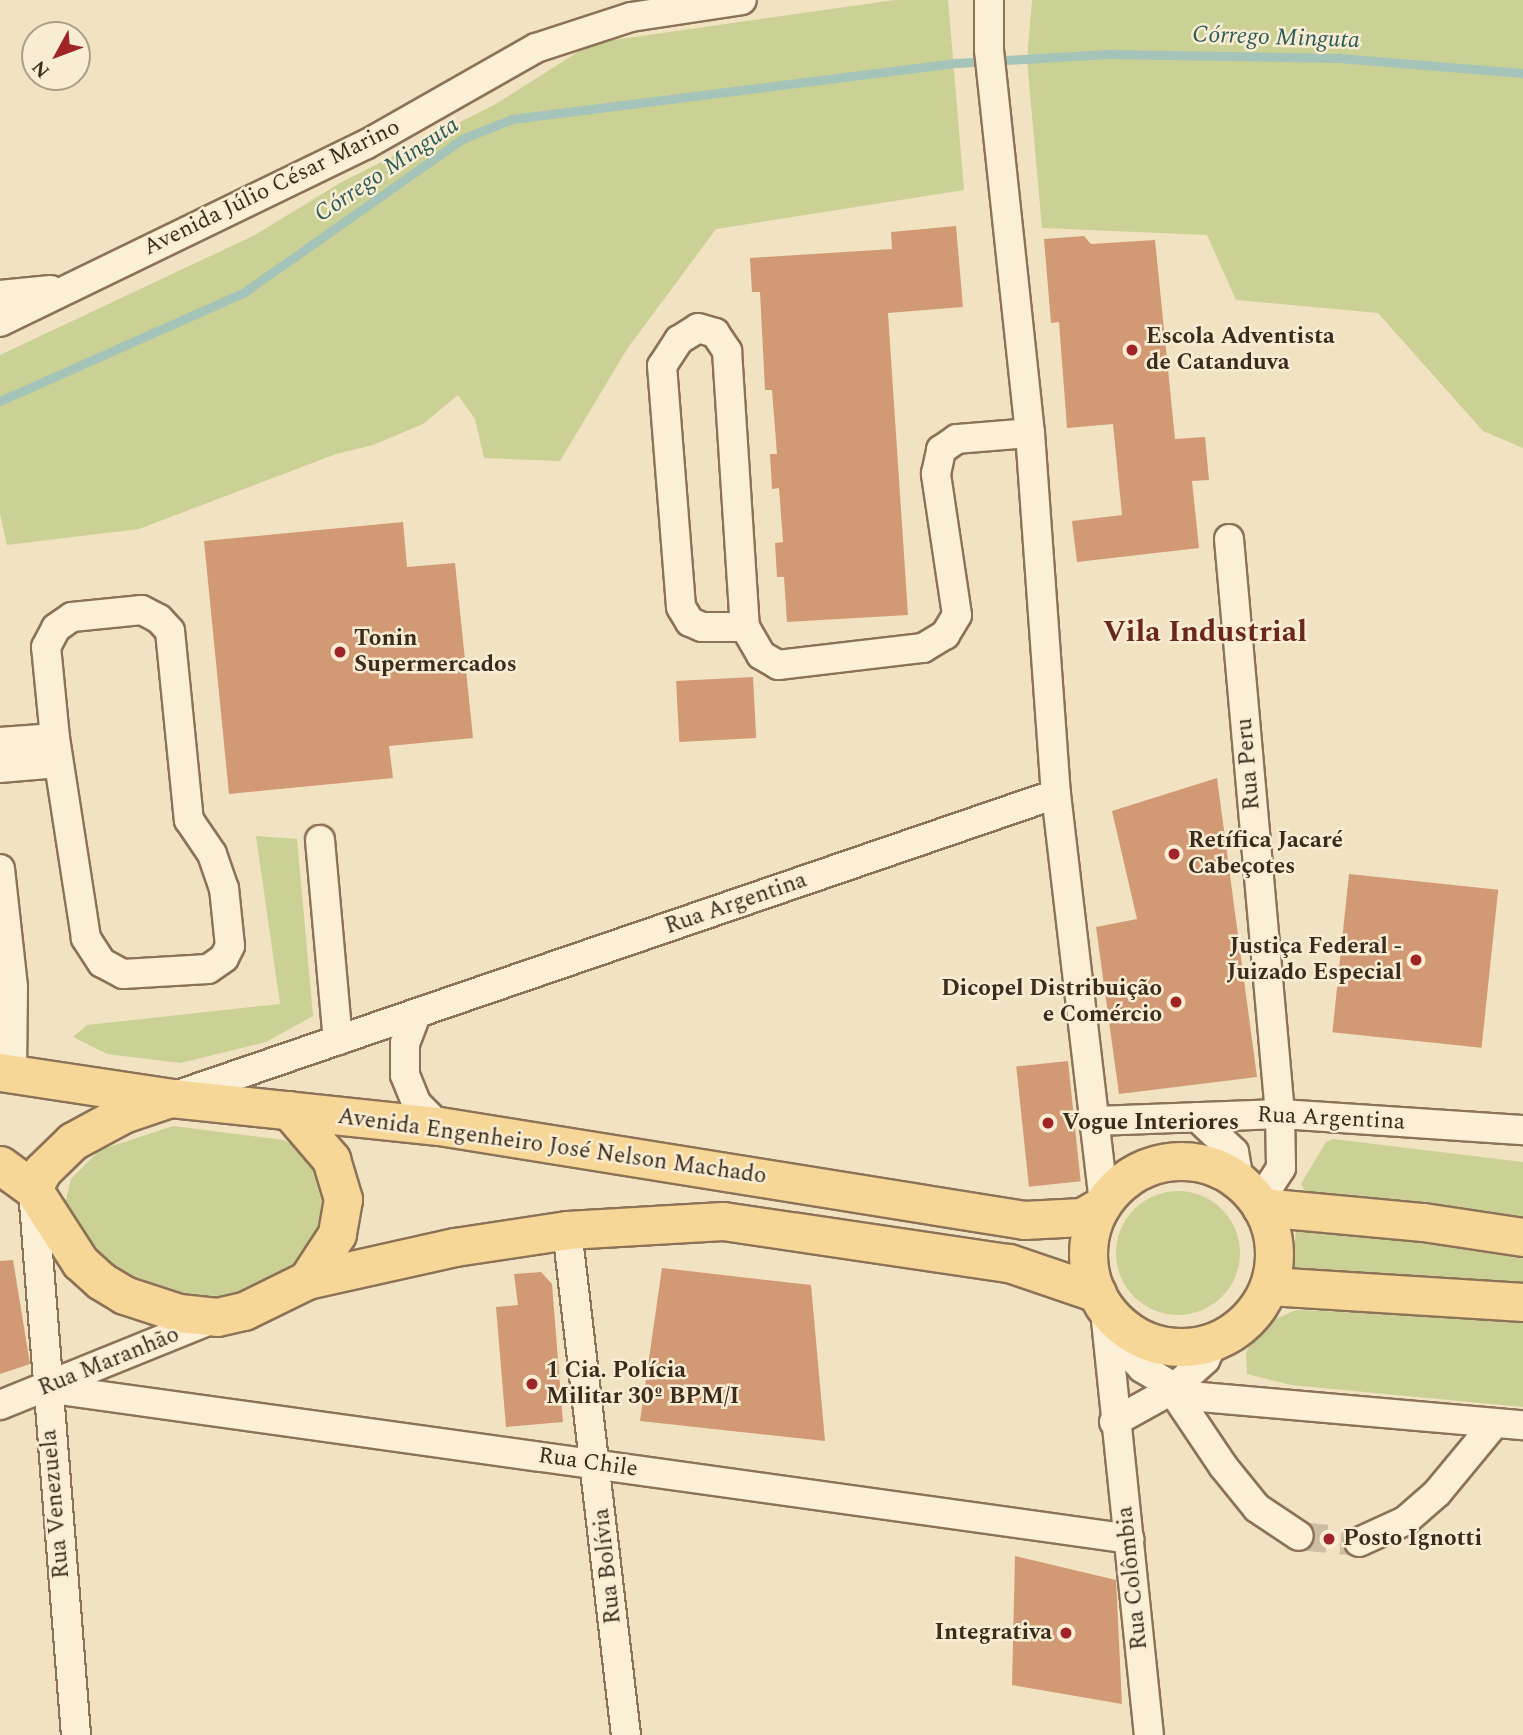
<!DOCTYPE html>
<meta charset="utf-8">
<style>
body{margin:0}
#map{position:relative;width:1523px;height:1735px;overflow:hidden;background:#f1e2c2;font-family:Spectral,serif}
div>[style]{position:absolute}
.green>*{inset:0;background:#cbd095}
.round{border-radius:50%}
.stream>*{height:9px;margin:-4.5px;padding:0 4.5px;transform-origin:4.5px;border-radius:4.5px;background:#a4c3b9}
.building>*{inset:0;background:#d29975;transform-origin:0 0}
.minor-tunnel>*{height:28px;margin-top:-14px;transform-origin:0;background:repeating-linear-gradient(90deg,#cdbda1 0 28px,transparent 0 42px)}
.roads{filter:drop-shadow(2px 0 #8c7257) drop-shadow(-2px 0 #8c7257) drop-shadow(0 2px #8c7257) drop-shadow(0 -2px #8c7257)}
.minor>*{height:28px;margin:-14px;padding:0 14px;transform-origin:14px;border-radius:14px;background:#fbefd6}
.major>*{height:37px;margin:-18.5px;padding:0 18.5px;transform-origin:18.5px;border-radius:18.5px;background:#f7d797}
.major>.ring{margin:-18.5px;padding:0;box-sizing:content-box;background:none;border:37px solid #f7d797;border-radius:50%}
.dots>*{width:19px;height:19px;translate:-50% -50%;box-sizing:border-box;border:4px solid #f8ecd2;border-radius:50%}
span{translate:-50% -50%;white-space:nowrap;text-align:center;line-height:1.15;-webkit-text-stroke:5px #f8ecd2;paint-order:stroke}
.street-label{font-size:23px;color:#3b2b1d}
.poi-label{font-size:23px;color:#3b2b1d;font-weight:700}
.left{translate:0 -50%;text-align:left}
.right{translate:-100% -50%;text-align:right}
.water-label{font-size:24px;color:#2b5c58;font-style:italic}
.district-label{font-size:30px;color:#6b2819;font-weight:700}
.north{position:absolute;left:21px;top:21px;width:70px;height:70px;box-sizing:border-box;background:#f8ecd2;border:2px solid #ac9f8a;border-radius:50%;rotate:229deg;font-size:19px;font-weight:700;line-height:28px;text-align:center;color:#3b2b1d}
.north::after{content:'';display:block;margin:auto;width:24px;height:32px;background:#a02327;clip-path:polygon(50% 0,100% 100%,50% 72%,0 100%)}
</style>
<div id="map">
<div class="green">
<div style="clip-path:polygon(895px 0,948px 0,964px 190px,716px 229px,627px 349px,560px 461px,484px 458px,475px 419px,458px 395px,423px 424px,373px 445px,336px 454px,139px 529px,7px 545px,0 514px,0 355px,255px 235px,340px 183px,494px 105px,592px 43px)"></div>
<div style="clip-path:polygon(1032px 0,1523px 0,1523px 448px,1483px 431px,1378px 313px,1236px 300px,1207px 235px,1042px 228px,1027px 60px)"></div>
<div style="clip-path:polygon(256px 836px,297px 839px,313px 1016px,266px 1042px,180px 1063px,107px 1054px,73px 1037px,87px 1025px,280px 1004px)"></div>
<div style="clip-path:polygon(173px 1126px,284px 1140px,314px 1159px,329px 1189px,322px 1247px,265px 1298px,182px 1306px,102px 1268px,65px 1204px,71px 1179px,100px 1150px)"></div>
<div style="clip-path:polygon(1333px 1139px,1523px 1162px,1523px 1220px,1306px 1193px,1301px 1184px,1326px 1142px)"></div>
<div class="round" style="left:1116px;top:1191px;width:124px;height:124px"></div>
<div style="clip-path:polygon(1297px 1219px,1523px 1252px,1523px 1283px,1292px 1271px)"></div>
<div style="clip-path:polygon(1296px 1310px,1523px 1320px,1523px 1407px,1291px 1385px,1247px 1374px,1246px 1353px,1254px 1336px,1271px 1321px)"></div>
</div>
<div class="stream">
<div style="left:0;top:401px;width:266px;rotate:-24deg"></div>
<div style="left:243px;top:293px;width:268px;rotate:-35.1deg"></div>
<div style="left:462px;top:139px;width:54px;rotate:-21.8deg"></div>
<div style="left:512px;top:119px;width:448px;rotate:-7.2deg"></div>
<div style="left:956px;top:63px;width:152px;rotate:-3.4deg"></div>
<div style="left:1108px;top:54px;width:231px;rotate:1deg"></div>
<div style="left:1339px;top:58px;width:185px;rotate:4.7deg"></div>
</div>
<div class="building">
<div style="clip-path:polygon(956px 226px,963px 307px,888px 313px,908px 615px,787px 622px,784px 577px,777px 577px,775px 543px,783px 542px,779px 488px,772px 489px,770px 454px,777px 454px,772px 390px,765px 390px,760px 292px,752px 292px,750px 258px,892px 249px,891px 232px)"></div>
<div style="clip-path:polygon(1084px 236px,1091px 244px,1155px 240px,1175px 439px,1205px 437px,1209px 480px,1192px 481px,1199px 548px,1077px 562px,1072px 521px,1122px 515px,1113px 424px,1067px 428px,1059px 322px,1051px 323px,1044px 239px)"></div>
<div style="clip-path:polygon(403px 522px,407px 567px,455px 563px,473px 738px,389px 746px,393px 778px,229px 794px,204px 541px)"></div>
<div style="left:753px;top:677px;width:61px;height:77px;rotate:87deg"></div>
<div style="clip-path:polygon(1217px 778px,1257px 1077px,1119px 1094px,1096px 927px,1137px 919px,1112px 811px)"></div>
<div style="left:1349px;top:874px;width:150px;height:159px;rotate:6deg"></div>
<div style="left:1068px;top:1061px;width:121px;height:52px;rotate:84deg"></div>
<div style="clip-path:polygon(13px 1260px,30px 1364px,0 1374px,0 1261px)"></div>
<div style="clip-path:polygon(662px 1268px,811px 1285px,825px 1441px,640px 1421px)"></div>
<div style="clip-path:polygon(541px 1272px,552px 1284px,563px 1422px,506px 1427px,496px 1307px,518px 1305px,514px 1274px)"></div>
<div style="clip-path:polygon(1015px 1556px,1116px 1580px,1122px 1704px,1012px 1685px)"></div>
</div>
<div class="minor-tunnel">
<div style="left:1299px;top:1536px;width:60px;rotate:5.7deg"></div>
</div>
<div class="roads">
<div class="minor">
<div style="left:989px;top:0;width:50px;rotate:90deg"></div>
<div style="left:989px;top:50px;width:385px;rotate:83.9deg"></div>
<div style="left:1030px;top:433px;width:362px;rotate:85.9deg"></div>
<div style="left:1056px;top:794px;width:410px;rotate:83.3deg"></div>
<div style="left:0;top:295px;width:51px;rotate:-5.6deg"></div>
<div style="left:0;top:322px;width:408px;rotate:-25.9deg"></div>
<div style="left:367px;top:144px;width:194px;rotate:-29.6deg"></div>
<div style="left:536px;top:48px;width:100px;rotate:-18.1deg"></div>
<div style="left:631px;top:17px;width:112px;rotate:-8.7deg"></div>
<div style="left:1229px;top:539px;width:577px;rotate:84.93deg"></div>
<div style="left:1280px;top:1114px;width:54px;rotate:88.9deg"></div>
<div style="left:1281px;top:1168px;width:40px;rotate:122.9deg"></div>
<div style="left:142px;top:610px;width:19px;rotate:28deg"></div>
<div style="left:159px;top:619px;width:16px;rotate:47deg"></div>
<div style="left:170px;top:631px;width:190px;rotate:84.3deg"></div>
<div style="left:189px;top:820px;width:41px;rotate:55.9deg"></div>
<div style="left:212px;top:854px;width:36px;rotate:71deg"></div>
<div style="left:224px;top:888px;width:58px;rotate:84.1deg"></div>
<div style="left:230px;top:946px;width:13px;rotate:117deg"></div>
<div style="left:224px;top:958px;width:19px;rotate:145deg"></div>
<div style="left:208px;top:969px;width:85px;rotate:176.6deg"></div>
<div style="left:123px;top:974px;width:24px;rotate:-152deg"></div>
<div style="left:102px;top:963px;width:30px;rotate:-123deg"></div>
<div style="left:86px;top:938px;width:202px;rotate:-98.8deg"></div>
<div style="left:55px;top:738px;width:91px;rotate:-95.6deg"></div>
<div style="left:46px;top:647px;width:21px;rotate:-62deg"></div>
<div style="left:56px;top:628px;width:19px;rotate:-35deg"></div>
<div style="left:72px;top:617px;width:70px;rotate:-5.7deg"></div>
<div style="left:745px;top:627px;width:43px;rotate:180deg"></div>
<div style="left:702px;top:627px;width:13px;rotate:-157deg"></div>
<div style="left:690px;top:622px;width:17px;rotate:-121deg"></div>
<div style="left:681px;top:607px;width:242px;rotate:-94.5deg"></div>
<div style="left:662px;top:366px;width:31px;rotate:-57deg"></div>
<div style="left:679px;top:340px;width:22px;rotate:-32deg"></div>
<div style="left:698px;top:328px;width:18px;rotate:16deg"></div>
<div style="left:715px;top:333px;width:22px;rotate:56deg"></div>
<div style="left:727px;top:351px;width:277px;rotate:86.3deg"></div>
<div style="left:745px;top:627px;width:32px;rotate:60deg"></div>
<div style="left:761px;top:655px;width:20px;rotate:30deg"></div>
<div style="left:778px;top:665px;width:146px;rotate:-6.7deg"></div>
<div style="left:923px;top:648px;width:26px;rotate:-31deg"></div>
<div style="left:945px;top:635px;width:23px;rotate:-59deg"></div>
<div style="left:957px;top:615px;width:143px;rotate:-98.5deg"></div>
<div style="left:936px;top:474px;width:25px;rotate:-78deg"></div>
<div style="left:941px;top:450px;width:19px;rotate:-35deg"></div>
<div style="left:957px;top:439px;width:73px;rotate:-4.7deg"></div>
<div style="left:0;top:742px;width:55px;rotate:-4.2deg"></div>
<div style="left:0;top:768px;width:58px;rotate:-4.9deg"></div>
<div style="left:320px;top:840px;width:201px;rotate:84.9deg"></div>
<div style="left:0;top:869px;width:119px;rotate:83.7deg"></div>
<div style="left:13px;top:987px;width:87px;rotate:90.7deg"></div>
<div style="left:416px;top:1015px;width:30px;rotate:111deg"></div>
<div style="left:405px;top:1043px;width:32px;rotate:90deg"></div>
<div style="left:405px;top:1075px;width:31px;rotate:68deg"></div>
<div style="left:417px;top:1104px;width:31px;rotate:45deg"></div>
<div style="left:175px;top:1096px;width:931px;rotate:-18.92deg"></div>
<div style="left:1197px;top:1117px;width:51px;rotate:43.4deg"></div>
<div style="left:1234px;top:1152px;width:29px;rotate:80deg"></div>
<div style="left:1096px;top:1121px;width:184px;rotate:-2.2deg"></div>
<div style="left:1280px;top:1114px;width:244px;rotate:3.8deg"></div>
<div style="left:33px;top:1190px;width:547px;rotate:85.49deg"></div>
<div style="left:567px;top:1230px;width:508px;rotate:83.34deg"></div>
<div style="left:1115px;top:1319px;width:39px;rotate:67deg"></div>
<div style="left:1130px;top:1355px;width:18px;rotate:47deg"></div>
<div style="left:1142px;top:1368px;width:55px;rotate:30.8deg"></div>
<div style="left:1189px;top:1396px;width:335px;rotate:5deg"></div>
<div style="left:1106px;top:1320px;width:417px;rotate:84.1deg"></div>
<div style="left:45px;top:1388px;width:1095px;rotate:7.92deg"></div>
<div style="left:1172px;top:1390px;width:92px;rotate:56.1deg"></div>
<div style="left:1223px;top:1466px;width:54px;rotate:51deg"></div>
<div style="left:1257px;top:1508px;width:50px;rotate:33.7deg"></div>
<div style="left:0;top:1405px;width:232px;rotate:-22deg"></div>
<div style="left:1114px;top:1422px;width:66px;rotate:-28.9deg"></div>
<div style="left:1172px;top:1390px;width:45px;rotate:-42.3deg"></div>
<div style="left:1205px;top:1360px;width:21px;rotate:-65deg"></div>
<div style="left:1359px;top:1542px;width:51px;rotate:-24.5deg"></div>
<div style="left:1405px;top:1521px;width:43px;rotate:-41.2deg"></div>
<div style="left:1437px;top:1493px;width:91px;rotate:-50.4deg"></div>
</div>
<div class="major">
<div style="left:0;top:1072px;width:173px;rotate:8.6deg"></div>
<div style="left:171px;top:1098px;width:269px;rotate:6deg"></div>
<div style="left:439px;top:1126px;width:593px;rotate:9.13deg"></div>
<div style="left:1024px;top:1220px;width:58px;rotate:-3deg"></div>
<div style="left:1082px;top:1217px;width:22px;rotate:-30deg"></div>
<div style="left:289px;top:1110px;width:65px;rotate:49.4deg"></div>
<div style="left:331px;top:1159px;width:42px;rotate:73.3deg"></div>
<div style="left:343px;top:1199px;width:36px;rotate:100deg"></div>
<div style="left:337px;top:1234px;width:55px;rotate:123.1deg"></div>
<div class="ring" style="left:1088px;top:1161px;width:149px;height:149px"></div>
<div style="left:0;top:1165px;width:41px;rotate:36deg"></div>
<div style="left:33px;top:1189px;width:87px;rotate:57.2deg"></div>
<div style="left:80px;top:1262px;width:28px;rotate:42deg"></div>
<div style="left:101px;top:1281px;width:27px;rotate:31deg"></div>
<div style="left:124px;top:1295px;width:58px;rotate:18.1deg"></div>
<div style="left:179px;top:1313px;width:38px;rotate:6deg"></div>
<div style="left:217px;top:1317px;width:28px;rotate:-13deg"></div>
<div style="left:244px;top:1311px;width:70px;rotate:-26.2deg"></div>
<div style="left:307px;top:1280px;width:152px;rotate:-12.6deg"></div>
<div style="left:455px;top:1247px;width:113px;rotate:-8.6deg"></div>
<div style="left:567px;top:1230px;width:156px;rotate:-3.3deg"></div>
<div style="left:723px;top:1221px;width:289px;rotate:8.4deg"></div>
<div style="left:1009px;top:1263px;width:93px;rotate:18.8deg"></div>
<div style="left:33px;top:1189px;width:20px;rotate:-63deg"></div>
<div style="left:42px;top:1171px;width:43px;rotate:-44.1deg"></div>
<div style="left:73px;top:1141px;width:57px;rotate:-28.4deg"></div>
<div style="left:123px;top:1114px;width:46px;rotate:-18.8deg"></div>
<div style="left:1261px;top:1207px;width:163px;rotate:5.3deg"></div>
<div style="left:1423px;top:1222px;width:101px;rotate:8.5deg"></div>
<div style="left:1269px;top:1286px;width:255px;rotate:3.6deg"></div>
</div>
</div>
<div class="dots">
<div style="left:1132px;top:350px;background:#a02327"></div>
<div style="left:340px;top:652px;background:#a02327"></div>
<div style="left:1174px;top:854px;background:#a02327"></div>
<div style="left:1416px;top:960px;background:#a02327"></div>
<div style="left:1176px;top:1002px;background:#a02327"></div>
<div style="left:1048px;top:1123px;background:#a02327"></div>
<div style="left:532px;top:1384px;background:#a02327"></div>
<div style="left:1329px;top:1539px;background:#a02327"></div>
<div style="left:1066px;top:1633px;background:#a02327"></div>
</div>
<div class="street-label">
<span style="left:272px;top:188px;rotate:-26deg">Avenida Júlio César Marino</span>
<span style="left:1249px;top:764px;rotate:-95deg">Rua Peru</span>
<span style="left:736px;top:904px;rotate:-19deg">Rua Argentina</span>
<span style="left:1331px;top:1119px;rotate:3deg">Rua Argentina</span>
<span style="left:552px;top:1147px;rotate:8deg">Avenida Engenheiro José Nelson Machado</span>
<span style="left:109px;top:1362px;rotate:-22deg">Rua Maranhão</span>
<span style="left:588px;top:1463px;rotate:8deg">Rua Chile</span>
<span style="left:56px;top:1504px;rotate:-95deg">Rua Venezuela</span>
<span style="left:608px;top:1566px;rotate:-96deg">Rua Bolívia</span>
<span style="left:1133px;top:1578px;rotate:-96deg">Rua Colômbia</span>
</div>
<div class="poi-label">
<span class="left" style="left:1146px;top:350px">Escola Adventista<br>de Catanduva</span>
<span class="left" style="left:354px;top:652px">Tonin<br>Supermercados</span>
<span class="left" style="left:1188px;top:854px">Retífica Jacaré<br>Cabeçotes</span>
<span class="right" style="left:1402px;top:960px">Justiça Federal -<br>Juizado Especial</span>
<span class="right" style="left:1162px;top:1002px">Dicopel Distribuição<br>e Comércio</span>
<span class="left" style="left:1062px;top:1123px">Vogue Interiores</span>
<span class="left" style="left:546px;top:1384px">1 Cia. Polícia<br>Militar 30º BPM/I</span>
<span class="left" style="left:1343px;top:1539px">Posto Ignotti</span>
<span class="right" style="left:1052px;top:1633px">Integrativa</span>
</div>
<div class="water-label">
<span style="left:1276px;top:38px;rotate:2deg">Córrego Minguta</span>
<span style="left:387px;top:170px;rotate:-34deg">Córrego Minguta</span>
</div>
<div class="district-label">
<span style="left:1205px;top:632px">Vila Industrial</span>
</div>
<div class="north">N</div>
</div>
